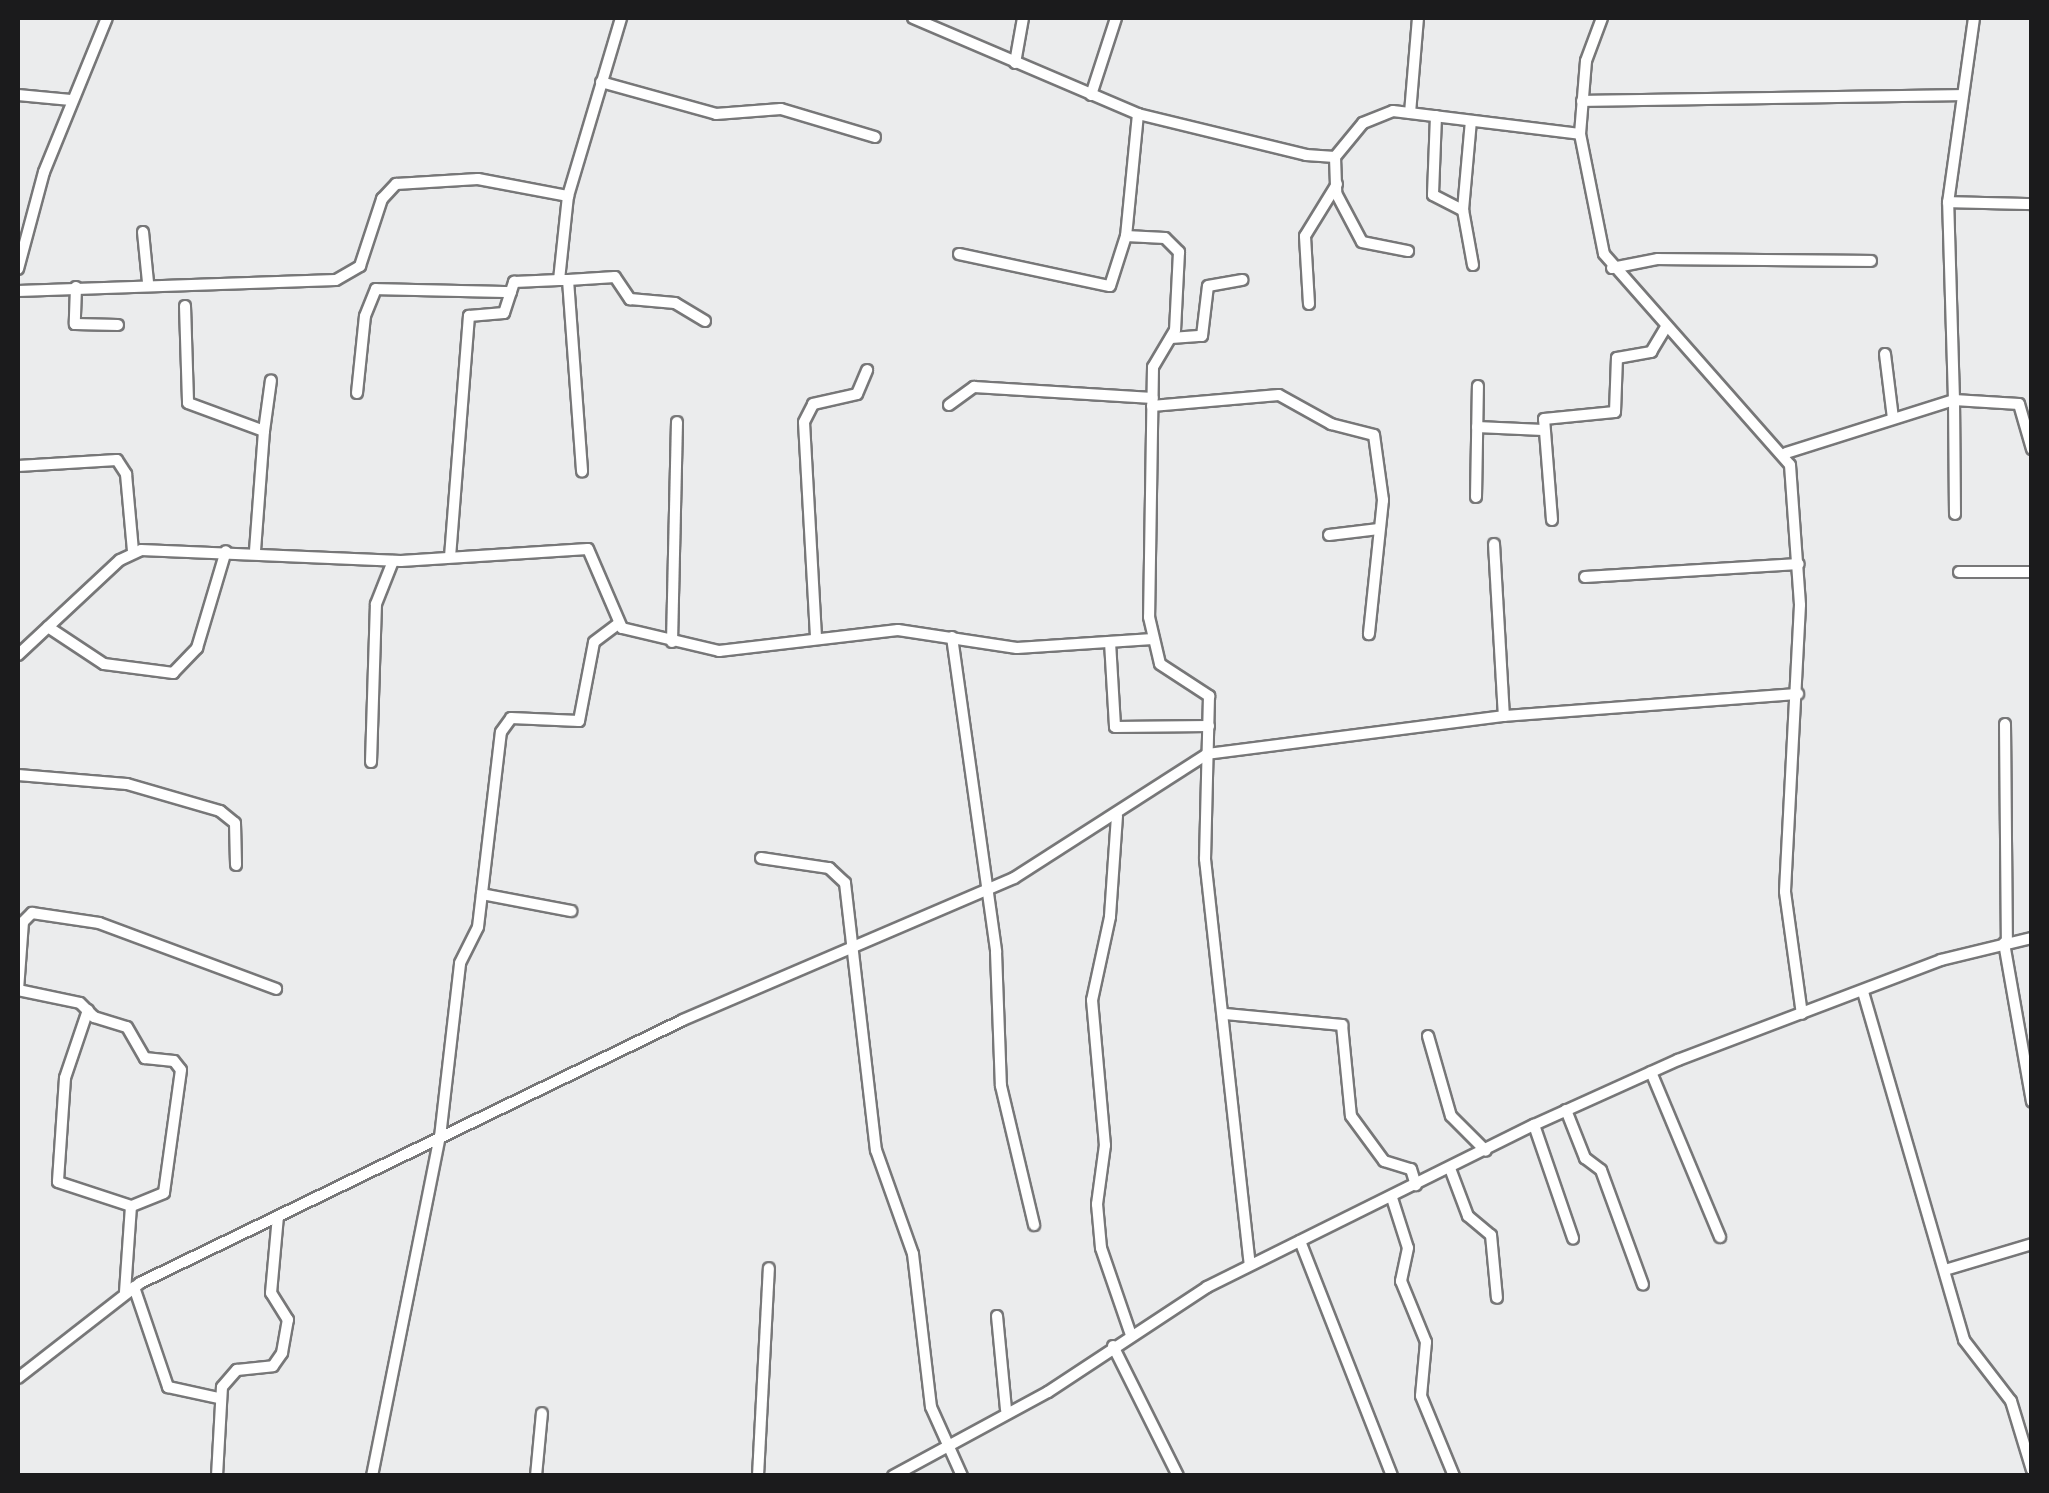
<!DOCTYPE html>
<style>
body{margin:0}
#map{position:relative;width:2049px;height:1493px;overflow:hidden;background:#ebeced;font-family:Montserrat,sans-serif}
div>[style]{position:absolute}
.roads{filter:drop-shadow(2px 0 #777778) drop-shadow(-2px 0 #777778) drop-shadow(0 2px #777778) drop-shadow(0 -2px #777778)}
.minor>*{height:10px;margin:-5px;padding:0 5px;transform-origin:5px;border-radius:5px;background:#fff}
span{translate:-50% -50%;white-space:nowrap;text-align:center;line-height:1.15;-webkit-text-stroke:10px #fff;paint-order:stroke}
.frame{position:absolute;inset:0;border:20px solid #1b1b1c;pointer-events:none}
</style>
<div id="map">
<div class="roads">
<div class="minor">
<div style="left:913px;top:18px;width:245px;rotate:23.1deg"></div>
<div style="left:1138px;top:114px;width:173px;rotate:13.7deg"></div>
<div style="left:1306px;top:155px;width:29px;rotate:4deg"></div>
<div style="left:1335px;top:157px;width:44px;rotate:-50.5deg"></div>
<div style="left:1363px;top:123px;width:32px;rotate:-22deg"></div>
<div style="left:1393px;top:111px;width:188px;rotate:7deg"></div>
<div style="left:1602px;top:18px;width:46px;rotate:110.4deg"></div>
<div style="left:1586px;top:61px;width:73px;rotate:94.7deg"></div>
<div style="left:1580px;top:134px;width:122px;rotate:78.7deg"></div>
<div style="left:1604px;top:254px;width:281px;rotate:48.6deg"></div>
<div style="left:1790px;top:465px;width:140px;rotate:85.9deg"></div>
<div style="left:1800px;top:605px;width:287px;rotate:93deg"></div>
<div style="left:1785px;top:892px;width:123px;rotate:82.1deg"></div>
<div style="left:1974px;top:18px;width:186px;rotate:98deg"></div>
<div style="left:1948px;top:202px;width:84px;rotate:1.4deg"></div>
<div style="left:1015px;top:63px;width:46px;rotate:-79.9deg"></div>
<div style="left:601px;top:82px;width:119px;rotate:15.5deg"></div>
<div style="left:716px;top:114px;width:65px;rotate:-4.4deg"></div>
<div style="left:781px;top:109px;width:98px;rotate:16.6deg"></div>
<div style="left:18px;top:95px;width:53px;rotate:5.4deg"></div>
<div style="left:1091px;top:95px;width:81px;rotate:-72deg"></div>
<div style="left:1582px;top:101px;width:380px;rotate:-0.9deg"></div>
<div style="left:1410px;top:113px;width:95px;rotate:-85.2deg"></div>
<div style="left:1138px;top:114px;width:123px;rotate:95.6deg"></div>
<div style="left:1126px;top:236px;width:39px;rotate:3deg"></div>
<div style="left:1165px;top:238px;width:20px;rotate:45deg"></div>
<div style="left:1179px;top:252px;width:78px;rotate:92.9deg"></div>
<div style="left:1175px;top:330px;width:43px;rotate:120.7deg"></div>
<div style="left:1153px;top:367px;width:250px;rotate:90.9deg"></div>
<div style="left:1149px;top:617px;width:48px;rotate:76.8deg"></div>
<div style="left:1160px;top:664px;width:59px;rotate:33.1deg"></div>
<div style="left:1209px;top:696px;width:163px;rotate:91.4deg"></div>
<div style="left:1205px;top:859px;width:408px;rotate:83.7deg"></div>
<div style="left:1436px;top:116px;width:79px;rotate:92.2deg"></div>
<div style="left:1433px;top:195px;width:34px;rotate:27deg"></div>
<div style="left:1463px;top:210px;width:56px;rotate:79.7deg"></div>
<div style="left:1335px;top:157px;width:36px;rotate:88deg"></div>
<div style="left:1336px;top:193px;width:55px;rotate:62deg"></div>
<div style="left:1362px;top:242px;width:47px;rotate:11.1deg"></div>
<div style="left:1463px;top:210px;width:89px;rotate:-84.9deg"></div>
<div style="left:143px;top:232px;width:50px;rotate:84.3deg"></div>
<div style="left:959px;top:254px;width:154px;rotate:12deg"></div>
<div style="left:1110px;top:286px;width:52px;rotate:-72.3deg"></div>
<div style="left:1612px;top:268px;width:47px;rotate:-11.1deg"></div>
<div style="left:1658px;top:259px;width:213px;rotate:0.5deg"></div>
<div style="left:18px;top:269px;width:100px;rotate:-75deg"></div>
<div style="left:44px;top:172px;width:166px;rotate:-67.8deg"></div>
<div style="left:559px;top:280px;width:9px"></div>
<div style="left:568px;top:280px;width:192px;rotate:85.8deg"></div>
<div style="left:568px;top:280px;width:47px;rotate:-3.7deg"></div>
<div style="left:615px;top:277px;width:27px;rotate:56deg"></div>
<div style="left:630px;top:299px;width:45px;rotate:5.1deg"></div>
<div style="left:675px;top:303px;width:35px;rotate:31deg"></div>
<div style="left:76px;top:287px;width:37px;rotate:92deg"></div>
<div style="left:75px;top:324px;width:43px;rotate:1.3deg"></div>
<div style="left:18px;top:291px;width:318px;rotate:-2deg"></div>
<div style="left:336px;top:280px;width:28px;rotate:-30deg"></div>
<div style="left:360px;top:266px;width:71px;rotate:-71.8deg"></div>
<div style="left:382px;top:199px;width:21px;rotate:-47deg"></div>
<div style="left:396px;top:184px;width:82px;rotate:-3.5deg"></div>
<div style="left:478px;top:179px;width:92px;rotate:10.7deg"></div>
<div style="left:568px;top:196px;width:186px;rotate:-73.4deg"></div>
<div style="left:1309px;top:304px;width:68px;rotate:-93.4deg"></div>
<div style="left:1305px;top:236px;width:61px;rotate:-58.4deg"></div>
<div style="left:185px;top:306px;width:97px;rotate:88.2deg"></div>
<div style="left:188px;top:403px;width:81px;rotate:20.2deg"></div>
<div style="left:264px;top:431px;width:119px;rotate:94.3deg"></div>
<div style="left:1171px;top:338px;width:31px;rotate:-4deg"></div>
<div style="left:1202px;top:336px;width:50px;rotate:-83.2deg"></div>
<div style="left:1208px;top:286px;width:35px;rotate:-10deg"></div>
<div style="left:1885px;top:354px;width:64px;rotate:82.9deg"></div>
<div style="left:357px;top:393px;width:77px;rotate:-84.1deg"></div>
<div style="left:365px;top:316px;width:29px;rotate:-68deg"></div>
<div style="left:376px;top:289px;width:135px;rotate:1.3deg"></div>
<div style="left:949px;top:405px;width:31px;rotate:-36deg"></div>
<div style="left:974px;top:387px;width:179px;rotate:3.5deg"></div>
<div style="left:1152px;top:406px;width:127px;rotate:-5deg"></div>
<div style="left:1279px;top:395px;width:60px;rotate:29.1deg"></div>
<div style="left:1331px;top:424px;width:44px;rotate:14.3deg"></div>
<div style="left:1374px;top:435px;width:66px;rotate:82.1deg"></div>
<div style="left:1383px;top:500px;width:135px;rotate:96deg"></div>
<div style="left:1477px;top:427px;width:66px;rotate:2.6deg"></div>
<div style="left:264px;top:431px;width:51px;rotate:-82.2deg"></div>
<div style="left:1786px;top:453px;width:176px;rotate:-17.5deg"></div>
<div style="left:1954px;top:400px;width:198px;rotate:-91.7deg"></div>
<div style="left:18px;top:466px;width:99px;rotate:-3.5deg"></div>
<div style="left:117px;top:460px;width:17px;rotate:57deg"></div>
<div style="left:126px;top:474px;width:77px;rotate:84.8deg"></div>
<div style="left:1476px;top:497px;width:111px;rotate:-89deg"></div>
<div style="left:1955px;top:514px;width:114px;rotate:-90.5deg"></div>
<div style="left:1954px;top:400px;width:65px;rotate:3.5deg"></div>
<div style="left:2019px;top:404px;width:47px;rotate:73.9deg"></div>
<div style="left:1552px;top:520px;width:101px;rotate:-94.5deg"></div>
<div style="left:1544px;top:419px;width:71px;rotate:-5.6deg"></div>
<div style="left:1615px;top:412px;width:54px;rotate:-87.9deg"></div>
<div style="left:1617px;top:358px;width:35px;rotate:-10deg"></div>
<div style="left:1651px;top:352px;width:27px;rotate:-59deg"></div>
<div style="left:1329px;top:535px;width:50px;rotate:-6.8deg"></div>
<div style="left:1494px;top:544px;width:172px;rotate:86.7deg"></div>
<div style="left:450px;top:557px;width:242px;rotate:-85.5deg"></div>
<div style="left:469px;top:316px;width:35px;rotate:-5deg"></div>
<div style="left:504px;top:313px;width:33px;rotate:-72deg"></div>
<div style="left:514px;top:282px;width:45px;rotate:-2.5deg"></div>
<div style="left:559px;top:280px;width:84px;rotate:-83.9deg"></div>
<div style="left:1959px;top:572px;width:73px"></div>
<div style="left:1585px;top:577px;width:214px;rotate:-3.5deg"></div>
<div style="left:48px;top:627px;width:67px;rotate:33.5deg"></div>
<div style="left:104px;top:664px;width:70px;rotate:7.4deg"></div>
<div style="left:173px;top:673px;width:35px;rotate:-46deg"></div>
<div style="left:197px;top:648px;width:101px;rotate:-73.4deg"></div>
<div style="left:816px;top:637px;width:215px;rotate:-93.2deg"></div>
<div style="left:804px;top:422px;width:20px;rotate:-63deg"></div>
<div style="left:813px;top:404px;width:45px;rotate:-12.8deg"></div>
<div style="left:857px;top:394px;width:26px;rotate:-67deg"></div>
<div style="left:952px;top:637px;width:318px;rotate:82deg"></div>
<div style="left:996px;top:952px;width:134px;rotate:87.9deg"></div>
<div style="left:1001px;top:1086px;width:143px;rotate:76.6deg"></div>
<div style="left:672px;top:642px;width:220px;rotate:-88.7deg"></div>
<div style="left:1110px;top:642px;width:85px;rotate:86.6deg"></div>
<div style="left:1115px;top:727px;width:94px;rotate:-0.6deg"></div>
<div style="left:18px;top:655px;width:139px;rotate:-43deg"></div>
<div style="left:120px;top:560px;width:23px;rotate:-25deg"></div>
<div style="left:141px;top:550px;width:260px;rotate:2.4deg"></div>
<div style="left:401px;top:561px;width:187px;rotate:-3.7deg"></div>
<div style="left:588px;top:549px;width:86px;rotate:66.7deg"></div>
<div style="left:622px;top:628px;width:100px;rotate:13.3deg"></div>
<div style="left:719px;top:651px;width:180px;rotate:-6.7deg"></div>
<div style="left:898px;top:630px;width:120px;rotate:8.6deg"></div>
<div style="left:1017px;top:648px;width:136px;rotate:-3.8deg"></div>
<div style="left:2005px;top:724px;width:219px;rotate:89.5deg"></div>
<div style="left:371px;top:762px;width:158px;rotate:-88.2deg"></div>
<div style="left:376px;top:604px;width:46px;rotate:-68.4deg"></div>
<div style="left:18px;top:775px;width:109px;rotate:4.7deg"></div>
<div style="left:127px;top:784px;width:97px;rotate:16.2deg"></div>
<div style="left:220px;top:811px;width:19px;rotate:39deg"></div>
<div style="left:235px;top:823px;width:42px;rotate:88.6deg"></div>
<div style="left:1117px;top:816px;width:101px;rotate:94deg"></div>
<div style="left:1110px;top:917px;width:85px;rotate:102.2deg"></div>
<div style="left:1092px;top:1000px;width:146px;rotate:84.9deg"></div>
<div style="left:1105px;top:1145px;width:60px;rotate:97.7deg"></div>
<div style="left:1097px;top:1204px;width:44px;rotate:84.8deg"></div>
<div style="left:1101px;top:1248px;width:92px;rotate:71deg"></div>
<div style="left:761px;top:858px;width:69px;rotate:8.4deg"></div>
<div style="left:829px;top:868px;width:22px;rotate:43deg"></div>
<div style="left:845px;top:883px;width:269px;rotate:83.4deg"></div>
<div style="left:876px;top:1150px;width:110px;rotate:70.4deg"></div>
<div style="left:913px;top:1254px;width:154px;rotate:83.3deg"></div>
<div style="left:931px;top:1407px;width:76px;rotate:65.8deg"></div>
<div style="left:482px;top:894px;width:91px;rotate:10.8deg"></div>
<div style="left:2004px;top:943px;width:161px;rotate:80deg"></div>
<div style="left:18px;top:990px;width:63px;rotate:11.8deg"></div>
<div style="left:80px;top:1003px;width:20px;rotate:45deg"></div>
<div style="left:94px;top:1017px;width:34px;rotate:17deg"></div>
<div style="left:127px;top:1027px;width:36px;rotate:60deg"></div>
<div style="left:145px;top:1058px;width:29px;rotate:6deg"></div>
<div style="left:174px;top:1061px;width:11px;rotate:52deg"></div>
<div style="left:181px;top:1070px;width:124px;rotate:97.9deg"></div>
<div style="left:164px;top:1193px;width:35px;rotate:158deg"></div>
<div style="left:131px;top:1206px;width:86px;rotate:94deg"></div>
<div style="left:18px;top:990px;width:68px;rotate:-85.8deg"></div>
<div style="left:23px;top:922px;width:13px;rotate:-45deg"></div>
<div style="left:32px;top:913px;width:68px;rotate:8.5deg"></div>
<div style="left:99px;top:923px;width:189px;rotate:20.4deg"></div>
<div style="left:1863px;top:992px;width:362px;rotate:73.8deg"></div>
<div style="left:1964px;top:1340px;width:77px;rotate:52.4deg"></div>
<div style="left:2011px;top:1401px;width:72px;rotate:73.1deg"></div>
<div style="left:88px;top:1010px;width:72px;rotate:108.7deg"></div>
<div style="left:65px;top:1078px;width:104px;rotate:93.9deg"></div>
<div style="left:58px;top:1182px;width:77px;rotate:18.2deg"></div>
<div style="left:1225px;top:1014px;width:118px;rotate:5.4deg"></div>
<div style="left:1342px;top:1025px;width:91px;rotate:84.4deg"></div>
<div style="left:1351px;top:1116px;width:56px;rotate:53.7deg"></div>
<div style="left:1384px;top:1161px;width:28px;rotate:17deg"></div>
<div style="left:1411px;top:1169px;width:17px;rotate:73deg"></div>
<div style="left:1428px;top:1036px;width:83px;rotate:74deg"></div>
<div style="left:1451px;top:1116px;width:49px;rotate:45deg"></div>
<div style="left:1651px;top:1072px;width:179px;rotate:67.3deg"></div>
<div style="left:1566px;top:1110px;width:52px;rotate:68.4deg"></div>
<div style="left:1585px;top:1158px;width:20px;rotate:37deg"></div>
<div style="left:1601px;top:1170px;width:122px;rotate:69.9deg"></div>
<div style="left:1534px;top:1125px;width:120px;rotate:71deg"></div>
<div style="left:1451px;top:1171px;width:48px;rotate:69.3deg"></div>
<div style="left:1468px;top:1216px;width:30px;rotate:40deg"></div>
<div style="left:1491px;top:1235px;width:63px;rotate:84.6deg"></div>
<div style="left:1392px;top:1198px;width:52px;rotate:72.3deg"></div>
<div style="left:1408px;top:1248px;width:34px;rotate:102deg"></div>
<div style="left:1401px;top:1281px;width:66px;rotate:67.7deg"></div>
<div style="left:1426px;top:1342px;width:54px;rotate:95.3deg"></div>
<div style="left:1421px;top:1396px;width:87px;rotate:67.6deg"></div>
<div style="left:1300px;top:1241px;width:252px;rotate:68.6deg"></div>
<div style="left:1945px;top:1270px;width:91px;rotate:-16.6deg"></div>
<div style="left:134px;top:1287px;width:106px;rotate:71.2deg"></div>
<div style="left:168px;top:1387px;width:51px;rotate:12.4deg"></div>
<div style="left:997px;top:1316px;width:94px;rotate:84.5deg"></div>
<div style="left:1113px;top:1346px;width:145px;rotate:63.4deg"></div>
<div style="left:18px;top:1378px;width:155px;rotate:-37.9deg"></div>
<div style="left:140px;top:1283px;width:603px;rotate:-25.84deg"></div>
<div style="left:683px;top:1020px;width:360px;rotate:-23.2deg"></div>
<div style="left:1014px;top:878px;width:229px;rotate:-32.7deg"></div>
<div style="left:1207px;top:754px;width:299px;rotate:-7.3deg"></div>
<div style="left:1504px;top:716px;width:295px;rotate:-4.3deg"></div>
<div style="left:217px;top:1476px;width:89px;rotate:-86.8deg"></div>
<div style="left:222px;top:1387px;width:23px;rotate:-49deg"></div>
<div style="left:237px;top:1370px;width:36px;rotate:-6deg"></div>
<div style="left:273px;top:1366px;width:16px;rotate:-55deg"></div>
<div style="left:282px;top:1353px;width:34px;rotate:-80deg"></div>
<div style="left:288px;top:1320px;width:32px;rotate:-122deg"></div>
<div style="left:271px;top:1293px;width:77px;rotate:-84.8deg"></div>
<div style="left:372px;top:1476px;width:346px;rotate:-78.7deg"></div>
<div style="left:440px;top:1137px;width:175px;rotate:-83.4deg"></div>
<div style="left:460px;top:963px;width:40px;rotate:-63.4deg"></div>
<div style="left:478px;top:927px;width:196px;rotate:-83.3deg"></div>
<div style="left:501px;top:732px;width:17px;rotate:-54deg"></div>
<div style="left:511px;top:718px;width:68px;rotate:2.5deg"></div>
<div style="left:579px;top:721px;width:80px;rotate:-79.2deg"></div>
<div style="left:594px;top:642px;width:30px;rotate:-37deg"></div>
<div style="left:536px;top:1476px;width:63px;rotate:-84.6deg"></div>
<div style="left:758px;top:1476px;width:208px;rotate:-87deg"></div>
<div style="left:893px;top:1476px;width:176px;rotate:-28.5deg"></div>
<div style="left:1048px;top:1392px;width:191px;rotate:-33.4deg"></div>
<div style="left:1207px;top:1287px;width:365px;rotate:-26.4deg"></div>
<div style="left:1534px;top:1125px;width:158px;rotate:-24.3deg"></div>
<div style="left:1678px;top:1060px;width:281px;rotate:-20.8deg"></div>
<div style="left:1941px;top:960px;width:94px;rotate:-13.6deg"></div>
</div>
</div>
<div class="frame"></div>
</div>
